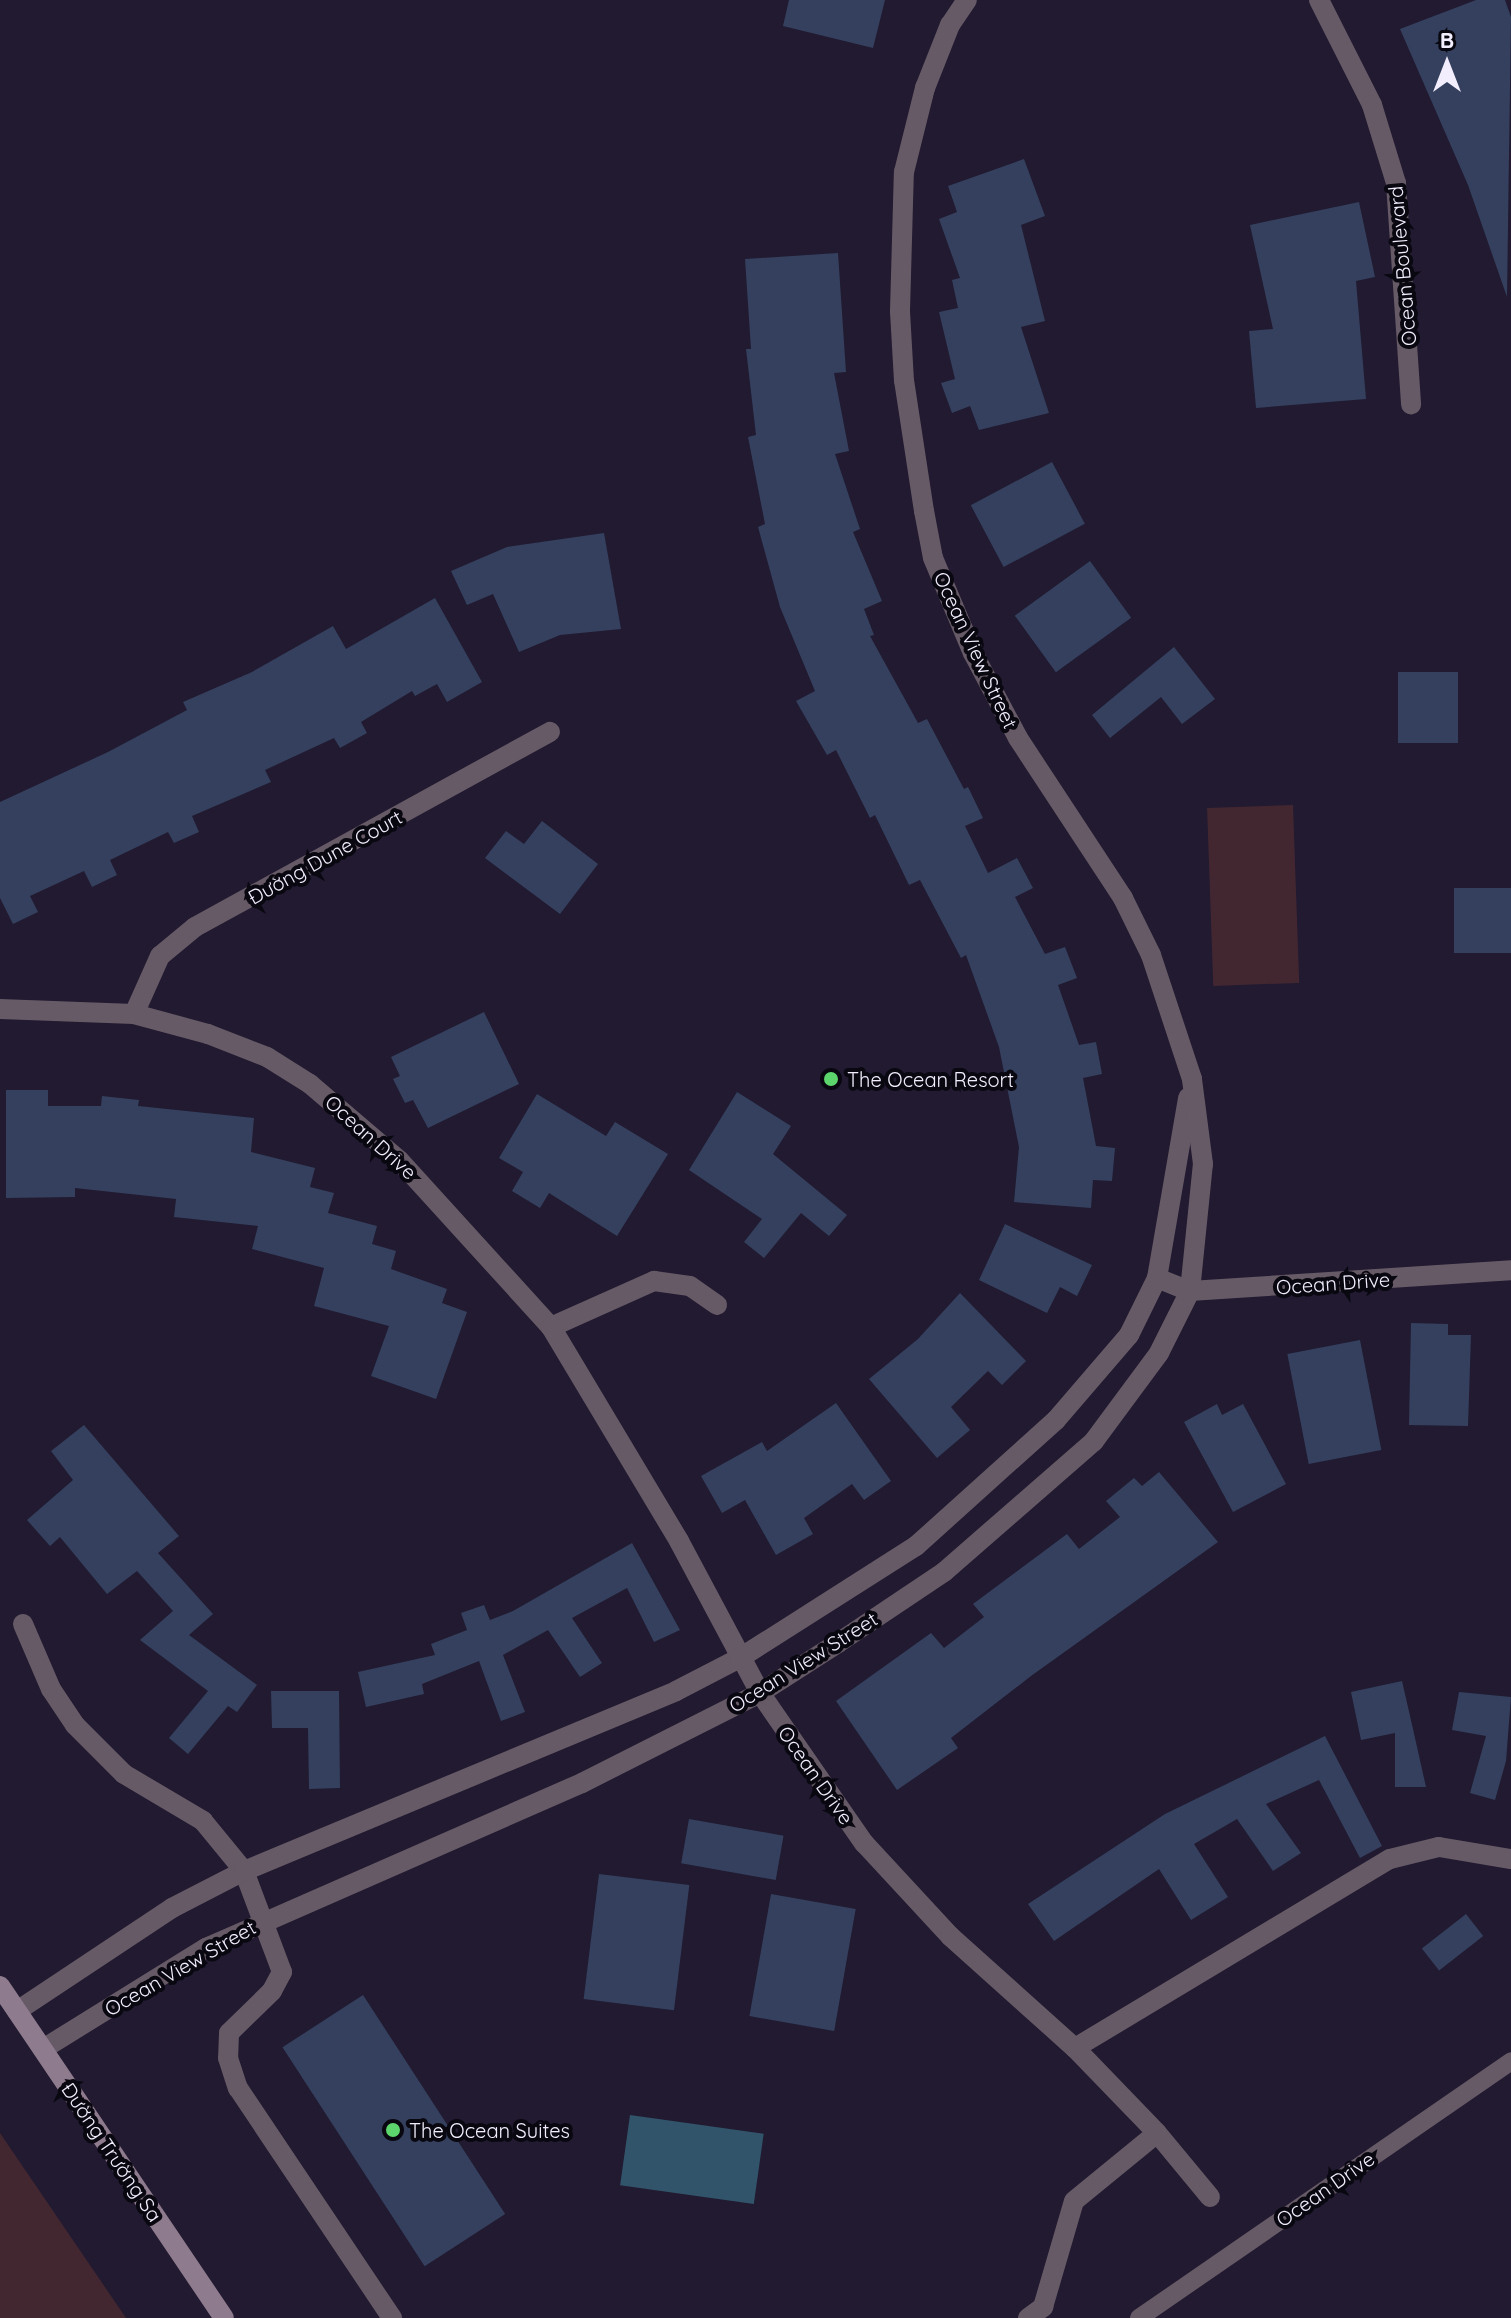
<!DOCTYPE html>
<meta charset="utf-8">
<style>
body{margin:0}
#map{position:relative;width:1511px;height:2318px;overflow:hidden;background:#211a30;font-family:Quicksand,sans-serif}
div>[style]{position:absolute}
.green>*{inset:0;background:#422731;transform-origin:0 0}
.water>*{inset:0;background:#31546a;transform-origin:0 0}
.building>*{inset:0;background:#34405e;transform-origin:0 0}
.service>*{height:18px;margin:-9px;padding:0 9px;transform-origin:9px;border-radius:9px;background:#665a66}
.minor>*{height:20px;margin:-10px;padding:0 10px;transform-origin:10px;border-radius:10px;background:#665a66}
.secondary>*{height:20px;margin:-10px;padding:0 10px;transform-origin:10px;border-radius:10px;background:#8f7b8e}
.dots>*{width:22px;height:22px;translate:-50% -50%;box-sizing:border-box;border:4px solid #090710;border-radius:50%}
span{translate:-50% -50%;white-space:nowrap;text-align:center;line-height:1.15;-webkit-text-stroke:8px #090710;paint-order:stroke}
.street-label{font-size:20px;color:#f2eefd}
.poi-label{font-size:20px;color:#f2eefd}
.left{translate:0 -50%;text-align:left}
.north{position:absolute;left:1407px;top:24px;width:80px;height:80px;-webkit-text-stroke:6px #090710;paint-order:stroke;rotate:0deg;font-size:22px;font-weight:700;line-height:32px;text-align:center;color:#f2eefd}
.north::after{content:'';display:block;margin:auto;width:28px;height:36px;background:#f2eefd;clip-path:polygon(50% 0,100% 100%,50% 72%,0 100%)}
</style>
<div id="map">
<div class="green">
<div style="left:1293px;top:805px;width:178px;height:86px;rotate:88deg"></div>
<div style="clip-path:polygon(0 2133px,126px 2318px,0 2318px)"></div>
</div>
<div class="water">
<div style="left:630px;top:2115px;width:135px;height:71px;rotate:8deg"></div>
</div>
<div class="building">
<div style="clip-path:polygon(789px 0,885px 0,873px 48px,783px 26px)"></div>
<div style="clip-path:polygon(1476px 0,1505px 0,1511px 17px,1507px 297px,1468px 185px,1400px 29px)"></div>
<div style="clip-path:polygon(1024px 159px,1045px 216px,1021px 225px,1045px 321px,1021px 327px,1049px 413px,979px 430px,970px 406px,952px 413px,941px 383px,955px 379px,939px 312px,958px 308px,952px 280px,960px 278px,939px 219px,957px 212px,948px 186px)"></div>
<div style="clip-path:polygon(1359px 202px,1375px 277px,1356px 281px,1366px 399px,1256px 408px,1249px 331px,1273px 329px,1250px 225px)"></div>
<div style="clip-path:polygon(838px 253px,846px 372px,834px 373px,849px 451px,835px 454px,860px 529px,853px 532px,882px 601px,864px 609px,874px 635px,870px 636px,918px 723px,927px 719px,964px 789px,968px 787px,983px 818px,965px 826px,988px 873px,1017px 858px,1033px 888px,1015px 897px,1045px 954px,1065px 947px,1077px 978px,1058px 985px,1079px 1045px,1096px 1042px,1102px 1074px,1083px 1078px,1096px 1146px,1115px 1148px,1112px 1181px,1093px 1180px,1091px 1208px,1014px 1202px,1019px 1147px,999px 1047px,966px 955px,961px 958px,920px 880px,909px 885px,875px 815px,870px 818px,836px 750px,827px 755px,796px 701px,815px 691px,780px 607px,758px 527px,765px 524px,748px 437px,756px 435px,746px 349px,751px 349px,745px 259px)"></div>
<div style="left:1052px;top:462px;width:70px;height:92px;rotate:62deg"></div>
<div style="clip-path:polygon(604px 533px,621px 629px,560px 635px,519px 652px,493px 594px,467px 605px,451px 571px,507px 547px)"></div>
<div style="left:1090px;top:561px;width:70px;height:93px;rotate:54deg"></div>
<div style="clip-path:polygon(435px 598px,482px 682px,447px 702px,437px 684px,415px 696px,412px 691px,361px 722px,367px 733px,340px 748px,334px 738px,265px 770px,271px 782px,192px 816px,199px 832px,174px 843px,168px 832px,110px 860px,117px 875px,92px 887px,84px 871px,30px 896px,38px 912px,13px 924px,0 898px,0 802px,108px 752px,187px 710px,183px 702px,252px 672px,333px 626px,346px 649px)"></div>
<div style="clip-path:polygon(1174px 647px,1215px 699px,1182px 724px,1161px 697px,1110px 738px,1092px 715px)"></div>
<div style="left:1398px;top:672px;width:60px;height:71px"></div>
<div style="clip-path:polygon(542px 821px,598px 864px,560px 914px,485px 858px,506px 831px,524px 844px)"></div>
<div style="left:1511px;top:888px;width:65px;height:57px;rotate:90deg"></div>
<div style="clip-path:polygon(484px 1012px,519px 1084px,428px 1128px,413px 1100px,405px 1103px,393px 1079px,400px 1076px,391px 1057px)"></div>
<div style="clip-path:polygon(6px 1090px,48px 1090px,48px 1106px,101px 1106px,102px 1096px,139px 1100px,138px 1106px,254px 1118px,251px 1152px,315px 1168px,310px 1187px,334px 1193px,328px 1213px,377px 1226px,372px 1244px,396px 1251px,391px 1269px,447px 1289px,442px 1303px,467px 1312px,436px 1399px,371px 1376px,389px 1326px,314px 1306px,324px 1268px,252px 1249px,258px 1226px,174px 1217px,176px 1199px,75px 1188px,75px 1197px,6px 1198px)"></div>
<div style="clip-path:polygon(737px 1092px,791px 1126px,773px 1154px,847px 1215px,829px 1236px,801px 1213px,764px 1258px,744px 1242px,762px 1219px,689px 1170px)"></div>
<div style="clip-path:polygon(537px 1094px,606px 1136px,615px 1122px,668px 1154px,617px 1236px,549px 1193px,540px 1208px,512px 1191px,523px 1172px,499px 1158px)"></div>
<div style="clip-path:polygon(1005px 1224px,1092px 1265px,1077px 1296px,1060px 1287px,1047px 1313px,979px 1280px)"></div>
<div style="clip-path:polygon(960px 1293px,1026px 1361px,1002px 1385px,988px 1371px,951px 1407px,970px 1430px,937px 1458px,869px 1379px,918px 1339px)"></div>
<div style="clip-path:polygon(1411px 1323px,1448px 1324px,1448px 1335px,1471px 1335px,1468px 1426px,1409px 1425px)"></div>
<div style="left:1360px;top:1340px;width:112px;height:74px;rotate:79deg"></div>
<div style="clip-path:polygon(836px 1403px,891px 1481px,864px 1500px,852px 1484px,804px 1518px,813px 1534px,776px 1555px,745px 1500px,722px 1513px,701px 1476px,762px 1442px,767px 1451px)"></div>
<div style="clip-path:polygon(1217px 1404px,1222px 1415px,1243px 1404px,1286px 1484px,1233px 1512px,1184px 1422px)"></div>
<div style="clip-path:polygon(84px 1425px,179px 1536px,158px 1553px,213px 1614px,189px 1635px,257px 1685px,237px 1712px,228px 1706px,188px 1754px,169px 1738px,208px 1691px,140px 1640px,173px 1611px,137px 1571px,107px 1594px,60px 1537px,50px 1546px,27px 1520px,73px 1480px,51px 1451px)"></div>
<div style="clip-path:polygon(1159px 1472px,1218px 1542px,1031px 1676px,951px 1738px,958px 1748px,897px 1790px,836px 1701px,931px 1633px,944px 1648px,984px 1617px,973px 1604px,1067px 1534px,1079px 1549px,1120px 1517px,1106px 1501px,1134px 1478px,1142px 1486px)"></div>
<div style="clip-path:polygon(632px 1543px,680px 1630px,654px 1642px,627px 1588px,572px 1618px,602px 1663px,580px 1677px,548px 1630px,503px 1655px,525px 1712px,501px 1721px,479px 1661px,422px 1684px,424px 1694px,366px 1707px,358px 1672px,435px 1655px,431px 1644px,467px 1630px,461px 1613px,484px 1605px,490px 1620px,513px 1611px)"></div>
<div style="clip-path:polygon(1402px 1681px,1413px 1729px,1426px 1787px,1395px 1787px,1395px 1733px,1361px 1740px,1351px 1692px)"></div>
<div style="clip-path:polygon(271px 1691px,339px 1691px,340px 1788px,309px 1789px,308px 1728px,272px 1728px)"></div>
<div style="clip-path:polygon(1459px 1692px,1511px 1697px,1506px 1761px,1495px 1800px,1470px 1793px,1486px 1736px,1452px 1730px)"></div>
<div style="clip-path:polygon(1325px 1736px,1382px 1846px,1360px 1858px,1319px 1780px,1266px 1804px,1301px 1853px,1273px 1871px,1237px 1819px,1194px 1844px,1228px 1897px,1191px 1920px,1159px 1869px,1054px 1941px,1028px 1904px,1165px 1814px)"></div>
<div style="left:689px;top:1819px;width:96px;height:45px;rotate:10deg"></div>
<div style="left:599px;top:1874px;width:91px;height:126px;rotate:7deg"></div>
<div style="left:771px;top:1894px;width:86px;height:124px;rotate:10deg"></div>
<div style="left:1466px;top:1914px;width:28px;height:56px;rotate:52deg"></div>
<div style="left:363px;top:1995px;width:261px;height:96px;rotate:57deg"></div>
</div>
<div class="service">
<div style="left:1139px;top:2318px;width:452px;rotate:-34.6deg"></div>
</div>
<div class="minor">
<div style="left:1319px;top:0;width:118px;rotate:63.2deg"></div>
<div style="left:1372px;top:105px;width:82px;rotate:72.9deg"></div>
<div style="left:1396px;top:183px;width:222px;rotate:86.1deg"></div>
<div style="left:0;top:1009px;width:134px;rotate:2.1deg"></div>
<div style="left:134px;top:1014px;width:77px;rotate:15.1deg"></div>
<div style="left:208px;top:1034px;width:63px;rotate:21.3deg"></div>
<div style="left:267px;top:1057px;width:51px;rotate:32.1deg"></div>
<div style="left:310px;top:1084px;width:117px;rotate:40.5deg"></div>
<div style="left:399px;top:1160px;width:226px;rotate:47.7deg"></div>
<div style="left:551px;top:1327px;width:249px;rotate:59.1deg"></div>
<div style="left:679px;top:1541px;width:172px;rotate:61.9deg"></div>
<div style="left:760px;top:1693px;width:183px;rotate:55.3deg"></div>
<div style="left:864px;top:1843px;width:127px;rotate:47.2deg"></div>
<div style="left:950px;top:1936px;width:168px;rotate:41.9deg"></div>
<div style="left:1075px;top:2048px;width:118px;rotate:46deg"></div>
<div style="left:1157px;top:2133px;width:83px;rotate:50.4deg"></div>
<div style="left:134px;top:1014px;width:64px;rotate:-65.9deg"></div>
<div style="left:160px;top:956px;width:45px;rotate:-39.6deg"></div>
<div style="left:195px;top:927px;width:405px;rotate:-28.8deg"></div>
<div style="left:1157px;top:1278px;width:35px;rotate:22deg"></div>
<div style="left:1190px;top:1291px;width:322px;rotate:-3.7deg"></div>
<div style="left:551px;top:1327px;width:113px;rotate:-24.1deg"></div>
<div style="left:654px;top:1281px;width:36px;rotate:8deg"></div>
<div style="left:690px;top:1286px;width:33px;rotate:35deg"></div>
<div style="left:23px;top:1624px;width:71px;rotate:66.7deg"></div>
<div style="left:51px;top:1689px;width:43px;rotate:56.3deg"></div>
<div style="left:75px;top:1725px;width:69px;rotate:45deg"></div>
<div style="left:124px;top:1774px;width:92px;rotate:30.7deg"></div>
<div style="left:203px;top:1821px;width:65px;rotate:50.6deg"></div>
<div style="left:244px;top:1871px;width:108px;rotate:69.4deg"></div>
<div style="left:282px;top:1972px;width:21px;rotate:118deg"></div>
<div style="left:272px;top:1991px;width:60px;rotate:135.7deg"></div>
<div style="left:229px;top:2033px;width:25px;rotate:92deg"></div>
<div style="left:228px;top:2058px;width:32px;rotate:72deg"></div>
<div style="left:238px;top:2088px;width:277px;rotate:56.2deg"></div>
<div style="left:17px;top:2011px;width:186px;rotate:-33.6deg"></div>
<div style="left:172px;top:1908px;width:81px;rotate:-27.2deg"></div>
<div style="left:244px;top:1871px;width:468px;rotate:-22.6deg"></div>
<div style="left:676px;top:1691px;width:72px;rotate:-27.3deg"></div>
<div style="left:740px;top:1658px;width:209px;rotate:-32.5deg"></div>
<div style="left:916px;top:1546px;width:188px;rotate:-42deg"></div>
<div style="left:1056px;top:1420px;width:112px;rotate:-49.3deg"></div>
<div style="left:1129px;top:1335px;width:64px;rotate:-63.8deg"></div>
<div style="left:1157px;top:1278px;width:183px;rotate:-80.2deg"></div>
<div style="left:1075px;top:2048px;width:367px;rotate:-31deg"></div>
<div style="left:1390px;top:1859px;width:50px;rotate:-13.8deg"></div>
<div style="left:1439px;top:1847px;width:73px;rotate:9.5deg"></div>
<div style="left:43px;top:2049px;width:192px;rotate:-31.8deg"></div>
<div style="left:206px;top:1948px;width:411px;rotate:-23.7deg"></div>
<div style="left:582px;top:1783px;width:199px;rotate:-26.8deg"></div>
<div style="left:760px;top:1693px;width:93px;rotate:-32.7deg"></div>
<div style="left:838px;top:1643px;width:128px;rotate:-33.8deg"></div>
<div style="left:944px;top:1572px;width:199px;rotate:-41.1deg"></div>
<div style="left:1094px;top:1441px;width:109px;rotate:-53.5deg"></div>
<div style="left:1159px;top:1353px;width:69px;rotate:-63.4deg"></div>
<div style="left:1190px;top:1291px;width:128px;rotate:-84.2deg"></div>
<div style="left:1203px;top:1164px;width:86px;rotate:-97.4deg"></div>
<div style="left:1192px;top:1079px;width:131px;rotate:-108.3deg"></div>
<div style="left:1151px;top:955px;width:64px;rotate:-116.2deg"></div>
<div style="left:1123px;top:898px;width:191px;rotate:-123.3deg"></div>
<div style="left:1018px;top:738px;width:96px;rotate:-117.9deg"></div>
<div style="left:973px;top:653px;width:103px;rotate:-112.8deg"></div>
<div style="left:933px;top:558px;width:48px;rotate:-100.8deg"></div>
<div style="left:924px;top:511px;width:132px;rotate:-98.7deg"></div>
<div style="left:904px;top:381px;width:70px;rotate:-93.3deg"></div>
<div style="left:900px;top:311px;width:139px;rotate:-88.4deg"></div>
<div style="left:904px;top:172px;width:87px;rotate:-76deg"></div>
<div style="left:925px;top:88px;width:68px;rotate:-68.4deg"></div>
<div style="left:950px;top:25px;width:30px;rotate:-56deg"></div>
<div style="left:1028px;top:2318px;width:19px;rotate:-36deg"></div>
<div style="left:1043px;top:2307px;width:110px;rotate:-73.7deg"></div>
<div style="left:1074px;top:2201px;width:107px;rotate:-39.3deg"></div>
</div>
<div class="secondary">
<div style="left:0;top:1986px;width:400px;rotate:56deg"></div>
</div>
<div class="dots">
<div style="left:831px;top:1079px;background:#5dd56d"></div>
<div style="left:393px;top:2130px;background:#5dd56d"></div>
</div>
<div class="street-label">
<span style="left:1402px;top:266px;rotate:-95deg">Ocean Boulevard</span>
<span style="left:976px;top:650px;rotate:65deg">Ocean View Street</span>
<span style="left:325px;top:857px;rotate:-29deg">Đường Dune Court</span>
<span style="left:371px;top:1137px;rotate:42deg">Ocean Drive</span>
<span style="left:1333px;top:1283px;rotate:-4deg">Ocean Drive</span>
<span style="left:803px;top:1662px;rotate:-32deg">Ocean View Street</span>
<span style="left:816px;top:1775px;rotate:55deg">Ocean Drive</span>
<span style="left:180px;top:1968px;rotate:-30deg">Ocean View Street</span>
<span style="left:112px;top:2152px;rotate:56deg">Đường Trường Sa</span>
<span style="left:1325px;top:2189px;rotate:-35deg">Ocean Drive</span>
</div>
<div class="poi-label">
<span class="left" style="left:847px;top:1079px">The Ocean Resort</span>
<span class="left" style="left:409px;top:2130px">The Ocean Suites</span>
</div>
<div class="north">B</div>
</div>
